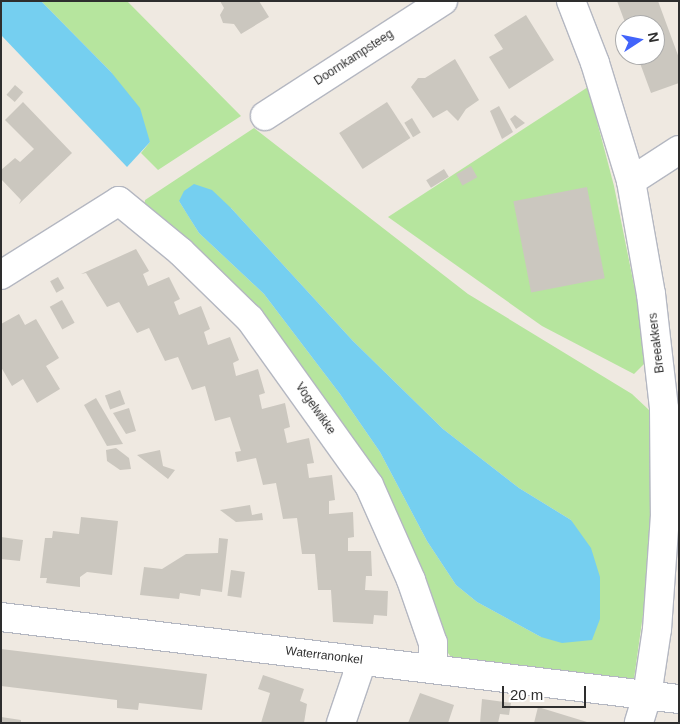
<!DOCTYPE html>
<style>
body{margin:0}
#map{position:relative;width:680px;height:724px;overflow:hidden;background:#efe9e1;font-family:Helvetica,sans-serif}
div>[style]{position:absolute}
.green>*{inset:0;background:#b6e59e}
.water>*{inset:0;background:#75cff0}
.building>*{inset:0;background:#cbc7bf;transform-origin:0 0}
.roads{filter:drop-shadow(1px 0 #b4b7c1) drop-shadow(-1px 0 #b4b7c1) drop-shadow(0 1px #b4b7c1) drop-shadow(0 -1px #b4b7c1)}
.minor>*{height:28px;margin:-14px;padding:0 14px;transform-origin:14px;border-radius:14px;background:#fff}
span{translate:-50% -50%;white-space:nowrap;text-align:center;line-height:1.15;-webkit-text-stroke:4px #fff;paint-order:stroke}
.street-label{font-size:12px;color:#2e2e2e}
.frame{position:absolute;inset:0;border:2px solid #2e2e2e;pointer-events:none}
.north{position:absolute;left:615px;top:15px;width:50px;height:50px;box-sizing:border-box;background:#fff;border:1px solid #ababab;border-radius:50%;rotate:79deg;font-size:14px;font-weight:700;line-height:20px;text-align:center;color:#2e2e2e}
.north::after{content:'';display:block;margin:auto;width:18px;height:22px;background:#4264fb;clip-path:polygon(50% 0,100% 100%,50% 72%,0 100%)}
.scale{position:absolute;left:502px;top:686px;width:84px;height:22px;box-sizing:border-box;border:2px solid #2e2e2e;border-top:0;padding-left:6px;font-size:15px;line-height:18px;white-space:nowrap;color:#2e2e2e;-webkit-text-stroke:4px #fff;paint-order:stroke}
</style>
<div id="map">
<div class="green">
<div style="clip-path:polygon(41px 1px,127px 1px,241px 116px,158px 170px,141px 153px,150px 142px,111px 72px)"></div>
<div style="clip-path:polygon(588px 87px,614px 186px,638px 305px,645px 363px,634px 374px,542px 326px,388px 217px)"></div>
<div style="clip-path:polygon(evenodd,254px 128px,468px 294px,632px 394px,649px 410px,651px 511px,646px 593px,634px 679px,626px 683px,455px 662px,448px 653px,388px 503px,144px 212px,145px 200px,254px 128px,179px 201px,231px 208px,353px 341px,443px 429px,519px 488px,571px 520px,600px 619px,541px 637px,477px 602px,456px 585px,427px 541px,380px 452px,340px 394px,264px 294px,199px 233px,179px 201px)"></div>
</div>
<div class="water">
<div style="clip-path:polygon(1px 1px,41px 1px,111px 72px,140px 108px,150px 142px,127px 167px,1px 35px)"></div>
<div style="clip-path:polygon(194px 184px,212px 190px,231px 208px,353px 341px,443px 429px,519px 488px,571px 520px,591px 548px,600px 577px,600px 619px,592px 640px,562px 643px,541px 637px,477px 602px,456px 585px,427px 541px,380px 452px,340px 394px,264px 294px,199px 233px,187px 214px,179px 201px,184px 191px)"></div>
</div>
<div class="building">
<div style="clip-path:polygon(220px 1px,259px 1px,269px 17px,241px 34px,234px 24px,223px 23px,220px 15px,224px 8px)"></div>
<div style="clip-path:polygon(617px 1px,658px 1px,679px 58px,679px 83px,651px 93px,637px 55px,655px 55px,655px 25px,626px 25px)"></div>
<div style="clip-path:polygon(526px 15px,554px 60px,509px 89px,489px 57px,503px 49px,494px 35px)"></div>
<div style="clip-path:polygon(455px 59px,479px 100px,466px 109px,458px 121px,447px 110px,433px 118px,411px 87px,418px 78px,425px 78px)"></div>
<div style="left:15px;top:85px;width:11px;height:13px;rotate:41deg"></div>
<div style="clip-path:polygon(23px 102px,72px 153px,19px 204px,21px 200px,1px 179px,1px 170px,15px 158px,20px 162px,34px 149px,5px 120px)"></div>
<div style="left:387px;top:102px;width:43px;height:57px;rotate:57deg"></div>
<div style="clip-path:polygon(499px 106px,513px 132px,502px 139px,490px 111px)"></div>
<div style="clip-path:polygon(515px 115px,525px 123px,516px 129px,510px 119px)"></div>
<div style="left:412px;top:118px;width:17px;height:9px;rotate:59deg"></div>
<div style="left:471px;top:166px;width:13px;height:17px;rotate:61deg"></div>
<div style="left:444px;top:169px;width:9px;height:21px;rotate:58deg"></div>
<div style="left:587px;top:187px;width:93px;height:75px;rotate:79deg"></div>
<div style="clip-path:polygon(136px 249px,149px 271px,143px 274px,148px 286px,169px 277px,180px 299px,174px 302px,179px 315px,201px 306px,210px 329px,204px 332px,208px 345px,230px 337px,239px 360px,233px 363px,236px 376px,258px 369px,265px 393px,259px 395px,262px 409px,285px 403px,290px 427px,284px 429px,287px 443px,309px 438px,314px 463px,307px 464px,309px 478px,332px 475px,335px 500px,329px 501px,329px 514px,353px 512px,354px 537px,348px 538px,348px 551px,371px 551px,372px 576px,366px 576px,365px 590px,388px 591px,387px 616px,374px 615px,373px 624px,333px 622px,331px 590px,318px 590px,315px 554px,302px 554px,297px 518px,283px 519px,276px 483px,263px 485px,256px 458px,237px 462px,235px 452px,241px 451px,230px 417px,215px 421px,205px 386px,192px 390px,178px 357px,165px 361px,149px 328px,137px 333px,119px 302px,107px 307px,86px 273px,81px 274px)"></div>
<div style="left:58px;top:277px;width:13px;height:9px;rotate:61deg"></div>
<div style="left:62px;top:300px;width:26px;height:14px;rotate:61deg"></div>
<div style="clip-path:polygon(19px 314px,25px 325px,36px 319px,59px 358px,46px 366px,60px 389px,37px 403px,23px 379px,12px 386px,1px 367px,1px 324px)"></div>
<div style="left:120px;top:390px;width:15px;height:16px;rotate:70deg"></div>
<div style="clip-path:polygon(96px 398px,123px 444px,107px 446px,84px 405px)"></div>
<div style="clip-path:polygon(129px 408px,136px 431px,126px 434px,113px 413px)"></div>
<div style="clip-path:polygon(116px 448px,129px 458px,131px 469px,120px 470px,107px 461px,106px 450px)"></div>
<div style="clip-path:polygon(160px 450px,163px 466px,175px 470px,168px 479px,137px 455px)"></div>
<div style="clip-path:polygon(250px 505px,252px 515px,262px 513px,263px 520px,236px 522px,220px 510px)"></div>
<div style="clip-path:polygon(81px 517px,118px 521px,112px 575px,87px 572px,80px 577px,80px 587px,46px 583px,47px 578px,40px 578px,45px 538px,52px 538px,53px 531px,79px 534px)"></div>
<div style="clip-path:polygon(1px 537px,23px 540px,20px 561px,1px 559px)"></div>
<div style="clip-path:polygon(219px 538px,228px 539px,222px 592px,201px 589px,200px 596px,180px 593px,179px 599px,140px 595px,144px 567px,162px 569px,186px 554px,218px 553px)"></div>
<div style="left:231px;top:570px;width:14px;height:26px;rotate:8deg"></div>
<div style="clip-path:polygon(1px 649px,207px 674px,202px 710px,139px 703px,138px 710px,117px 708px,117px 700px,1px 686px)"></div>
<div style="clip-path:polygon(263px 675px,304px 689px,300px 701px,307px 704px,304px 723px,261px 723px,270px 693px,258px 689px)"></div>
<div style="clip-path:polygon(420px 693px,454px 705px,448px 723px,408px 723px)"></div>
<div style="clip-path:polygon(482px 699px,511px 703px,509px 715px,500px 714px,498px 723px,480px 723px)"></div>
<div style="clip-path:polygon(538px 707px,587px 722px,587px 723px,534px 723px)"></div>
<div style="clip-path:polygon(1px 717px,21px 720px,21px 723px,1px 723px)"></div>
</div>
<div class="roads">
<div class="minor">
<div style="left:571px;top:1px;width:66px;rotate:68.8deg"></div>
<div style="left:595px;top:63px;width:123px;rotate:73deg"></div>
<div style="left:631px;top:181px;width:115px;rotate:80deg"></div>
<div style="left:651px;top:294px;width:115px;rotate:83.5deg"></div>
<div style="left:664px;top:408px;width:107px;rotate:89.5deg"></div>
<div style="left:665px;top:515px;width:114px;rotate:94deg"></div>
<div style="left:657px;top:629px;width:68px;rotate:98.5deg"></div>
<div style="left:647px;top:696px;width:28px;rotate:107deg"></div>
<div style="left:265px;top:116px;width:212px;rotate:-32.9deg"></div>
<div style="left:631px;top:181px;width:57px;rotate:-32.9deg"></div>
<div style="left:1px;top:275px;width:139px;rotate:-32.1deg"></div>
<div style="left:119px;top:201px;width:80px;rotate:39.4deg"></div>
<div style="left:181px;top:252px;width:96px;rotate:44.2deg"></div>
<div style="left:250px;top:319px;width:204px;rotate:54.4deg"></div>
<div style="left:369px;top:485px;width:104px;rotate:66.1deg"></div>
<div style="left:411px;top:580px;width:67px;rotate:70.8deg"></div>
<div style="left:433px;top:643px;width:24px;rotate:90deg"></div>
<div style="left:1px;top:617px;width:683px;rotate:6.9deg"></div>
<div style="left:341px;top:723px;width:65px;rotate:-71.3deg"></div>
</div>
</div>
<div class="street-label">
<span style="left:354px;top:58px;rotate:-33deg">Doornkampsteeg</span>
<span style="left:657px;top:343px;rotate:-97deg">Breeakkers</span>
<span style="left:315px;top:409px;rotate:55deg">Vogelwikke</span>
<span style="left:324px;top:656px;rotate:7deg">Waterranonkel</span>
</div>
<div class="frame"></div>
<div class="north">N</div>
<div class="scale">20 m</div>
</div>
